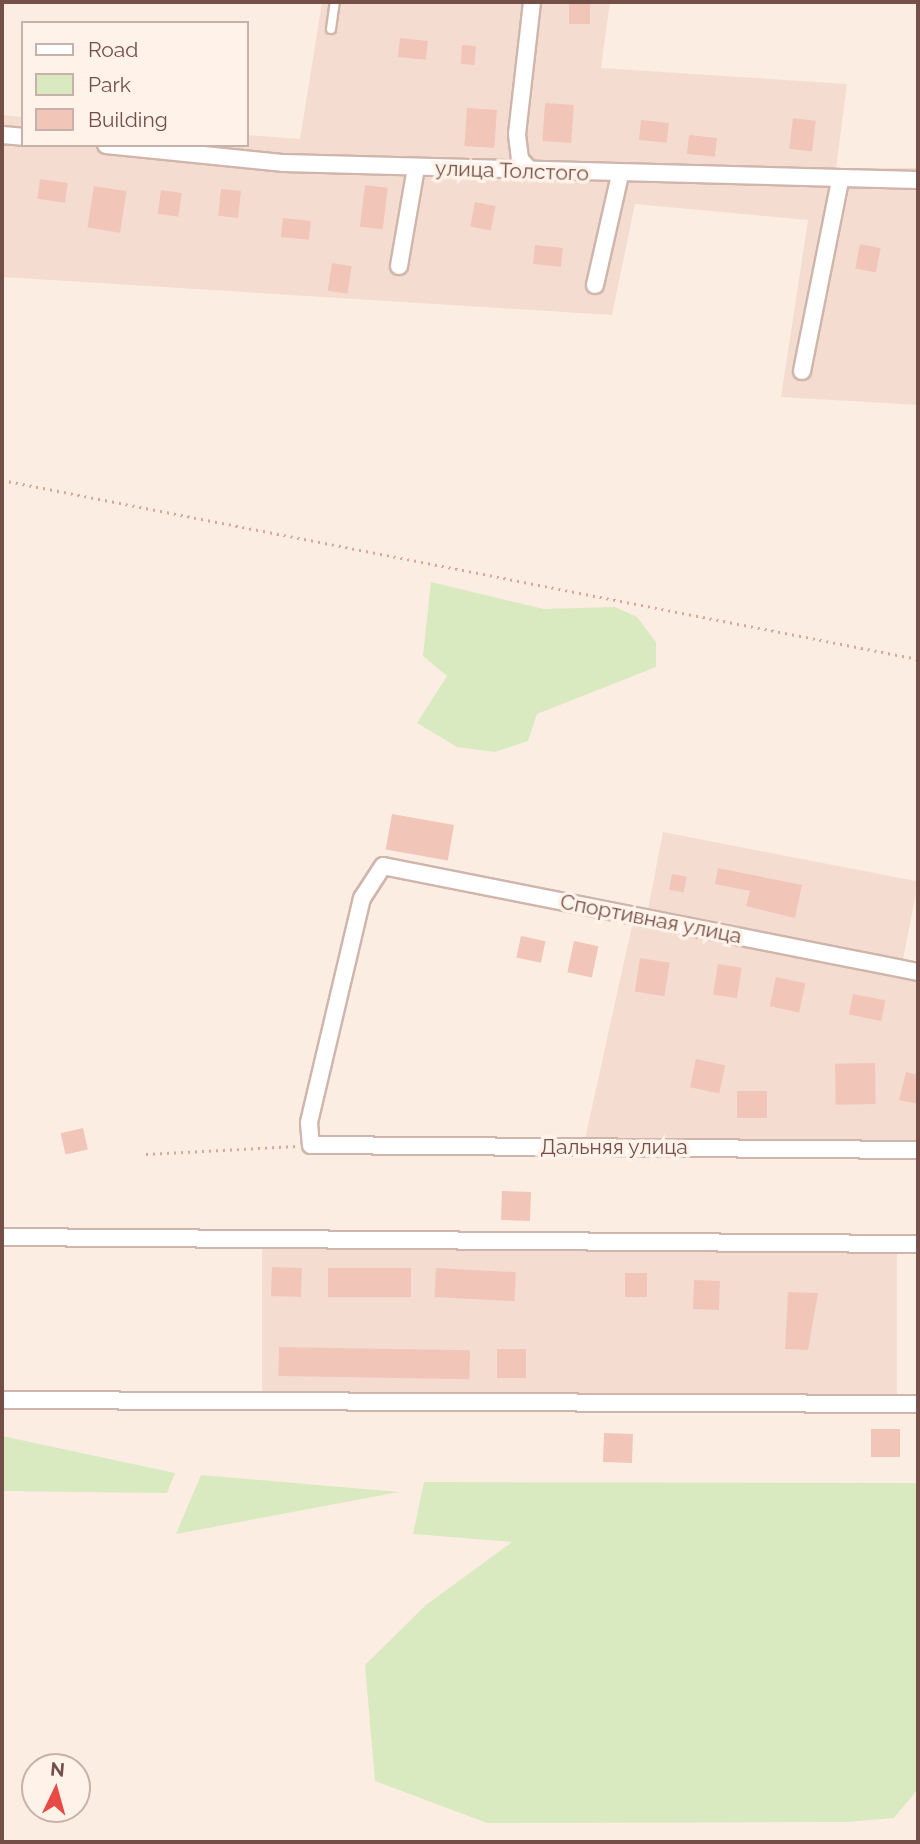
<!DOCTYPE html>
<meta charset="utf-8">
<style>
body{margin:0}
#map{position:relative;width:920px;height:1844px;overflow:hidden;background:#fcede2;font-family:Raleway,sans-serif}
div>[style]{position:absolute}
.residential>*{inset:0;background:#f4ddd0;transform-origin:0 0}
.green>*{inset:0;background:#d9eac0}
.building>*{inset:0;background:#f2c5b9;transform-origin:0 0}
.path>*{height:2.5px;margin-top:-1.25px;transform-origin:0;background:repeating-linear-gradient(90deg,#d6a89c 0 2px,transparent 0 7px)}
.roads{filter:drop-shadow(2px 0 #cfb5ab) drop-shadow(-2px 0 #cfb5ab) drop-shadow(0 2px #cfb5ab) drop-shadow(0 -2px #cfb5ab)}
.lane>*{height:8px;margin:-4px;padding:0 4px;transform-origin:4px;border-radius:4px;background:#fff}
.street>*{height:16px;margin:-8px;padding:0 8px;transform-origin:8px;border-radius:8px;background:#fff}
span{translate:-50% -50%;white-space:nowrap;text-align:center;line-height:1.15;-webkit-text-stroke:7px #fff2e8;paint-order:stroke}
.street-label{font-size:21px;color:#744f48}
.frame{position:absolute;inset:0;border:4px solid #744f48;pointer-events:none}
.legend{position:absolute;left:21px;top:21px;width:228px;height:126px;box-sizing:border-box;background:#fff2e8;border:2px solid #c7b1a8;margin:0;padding:9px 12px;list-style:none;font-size:21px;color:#744f48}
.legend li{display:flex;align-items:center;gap:14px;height:35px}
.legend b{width:35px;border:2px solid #c7b1a8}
.north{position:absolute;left:21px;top:1753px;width:70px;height:70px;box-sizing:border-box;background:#fff2e8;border:2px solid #c7b1a8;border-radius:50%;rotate:5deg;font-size:19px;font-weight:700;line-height:28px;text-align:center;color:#744f48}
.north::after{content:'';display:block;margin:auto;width:24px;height:32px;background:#e84b45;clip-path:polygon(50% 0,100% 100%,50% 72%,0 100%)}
</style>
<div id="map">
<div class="residential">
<div style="clip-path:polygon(322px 2px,610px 2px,601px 68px,847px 84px,836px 168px,918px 168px,918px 405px,781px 397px,808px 220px,635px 204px,612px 315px,2px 277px,2px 115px,23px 117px,23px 145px,247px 145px,247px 135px,300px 139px)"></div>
<div style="left:663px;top:832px;width:260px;height:81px;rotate:11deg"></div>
<div style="clip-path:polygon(633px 921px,918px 979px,918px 1144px,585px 1139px)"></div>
<div style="left:262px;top:1247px;width:635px;height:150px"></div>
</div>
<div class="green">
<div style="clip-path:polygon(431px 582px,544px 609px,615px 607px,637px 617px,656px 642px,656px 667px,537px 714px,528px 741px,495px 752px,457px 747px,417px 723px,447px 676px,423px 656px)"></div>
<div style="clip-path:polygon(2px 1436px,175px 1473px,167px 1493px,2px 1491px)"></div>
<div style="clip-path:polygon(201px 1475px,399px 1492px,176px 1534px)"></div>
<div style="clip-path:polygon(424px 1482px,918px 1483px,918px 1789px,894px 1818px,846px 1822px,487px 1823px,375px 1781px,365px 1665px,426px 1605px,512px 1542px,413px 1534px)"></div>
</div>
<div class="building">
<div style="left:569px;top:2px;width:21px;height:22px"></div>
<div style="left:400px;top:38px;width:28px;height:19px;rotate:6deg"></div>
<div style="left:462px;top:45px;width:14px;height:19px;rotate:4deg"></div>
<div style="left:545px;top:103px;width:29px;height:38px;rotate:4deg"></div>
<div style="left:467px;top:108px;width:30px;height:38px;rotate:4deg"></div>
<div style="left:793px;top:118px;width:23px;height:31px;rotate:7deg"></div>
<div style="left:641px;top:120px;width:28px;height:20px;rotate:6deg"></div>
<div style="left:689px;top:135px;width:28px;height:19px;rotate:6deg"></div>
<div style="left:40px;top:179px;width:28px;height:20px;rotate:8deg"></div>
<div style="left:365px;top:185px;width:23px;height:42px;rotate:7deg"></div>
<div style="left:94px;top:186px;width:33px;height:42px;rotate:9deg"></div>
<div style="left:221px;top:189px;width:20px;height:27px;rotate:6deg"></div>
<div style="left:161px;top:190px;width:21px;height:24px;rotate:8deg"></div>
<div style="left:475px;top:202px;width:21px;height:25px;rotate:11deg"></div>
<div style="left:283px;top:218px;width:28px;height:19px;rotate:6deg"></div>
<div style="left:860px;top:244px;width:21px;height:25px;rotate:11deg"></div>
<div style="left:535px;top:245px;width:28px;height:19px;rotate:6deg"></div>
<div style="left:332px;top:263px;width:20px;height:28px;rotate:9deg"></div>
<div style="left:392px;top:814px;width:63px;height:36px;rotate:10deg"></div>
<div style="clip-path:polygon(718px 868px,802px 885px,795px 918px,746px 906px,750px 891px,715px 884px)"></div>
<div style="left:672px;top:874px;width:15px;height:16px;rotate:11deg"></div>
<div style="left:521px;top:936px;width:25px;height:22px;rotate:12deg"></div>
<div style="left:574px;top:941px;width:25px;height:32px;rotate:12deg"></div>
<div style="left:640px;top:958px;width:30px;height:34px;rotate:9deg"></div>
<div style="left:718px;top:964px;width:24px;height:31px;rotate:9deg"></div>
<div style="left:776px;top:977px;width:30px;height:30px;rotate:12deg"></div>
<div style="left:853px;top:994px;width:33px;height:21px;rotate:11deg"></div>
<div style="left:696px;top:1059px;width:30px;height:29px;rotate:12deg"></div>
<div style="left:875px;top:1063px;width:41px;height:40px;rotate:89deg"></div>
<div style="clip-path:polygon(906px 1072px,918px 1075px,918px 1104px,899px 1100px)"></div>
<div style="left:737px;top:1091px;width:30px;height:27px"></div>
<div style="left:83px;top:1128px;width:22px;height:23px;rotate:77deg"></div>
<div style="left:502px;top:1191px;width:29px;height:29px;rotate:2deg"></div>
<div style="left:272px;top:1267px;width:30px;height:29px;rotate:2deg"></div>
<div style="left:328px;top:1268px;width:83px;height:29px"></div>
<div style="left:436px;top:1268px;width:80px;height:29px;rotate:3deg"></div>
<div style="left:625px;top:1273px;width:22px;height:24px"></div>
<div style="left:694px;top:1280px;width:26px;height:29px;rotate:2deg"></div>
<div style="clip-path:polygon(788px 1292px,818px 1293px,808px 1350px,785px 1349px)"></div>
<div style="left:279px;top:1347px;width:191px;height:29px;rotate:1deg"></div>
<div style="left:497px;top:1349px;width:29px;height:29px"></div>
<div style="left:871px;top:1429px;width:29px;height:28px"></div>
<div style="left:604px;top:1433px;width:29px;height:29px;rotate:2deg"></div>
</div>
<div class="path">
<div style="left:2px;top:480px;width:933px;rotate:11.06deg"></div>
<div style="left:146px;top:1154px;width:151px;rotate:-3deg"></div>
</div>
<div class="roads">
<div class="lane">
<div style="left:331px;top:29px;width:27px;rotate:-82deg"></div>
</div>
<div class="street">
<div style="left:2px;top:135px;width:21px;rotate:5deg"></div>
<div style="left:106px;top:145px;width:179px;rotate:5.8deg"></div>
<div style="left:284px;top:163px;width:634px;rotate:1.54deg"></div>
<div style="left:532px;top:172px;width:18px;rotate:-133deg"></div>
<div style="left:520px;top:159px;width:25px;rotate:-97deg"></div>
<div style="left:517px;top:134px;width:133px;rotate:-83.5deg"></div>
<div style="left:399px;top:266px;width:99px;rotate:-80.2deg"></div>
<div style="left:595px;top:285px;width:113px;rotate:-77.2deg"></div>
<div style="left:802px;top:371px;width:195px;rotate:-78.7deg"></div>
<div style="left:918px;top:972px;width:545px;rotate:-168.79deg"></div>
<div style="left:383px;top:866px;width:38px;rotate:123deg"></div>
<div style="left:362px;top:898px;width:231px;rotate:103.3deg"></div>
<div style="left:309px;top:1123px;width:22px;rotate:85deg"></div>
<div style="left:311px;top:1145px;width:607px;rotate:0.47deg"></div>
<div style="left:2px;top:1237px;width:916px;rotate:0.44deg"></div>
<div style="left:2px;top:1400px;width:916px;rotate:0.25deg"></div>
</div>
</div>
<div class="street-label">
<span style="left:512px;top:171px;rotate:2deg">улица Толстого</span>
<span style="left:651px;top:919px;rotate:11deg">Спортивная улица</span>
<span style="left:614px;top:1147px">Дальняя улица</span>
</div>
<div class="frame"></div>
<ul class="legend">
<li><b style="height:9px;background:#fff"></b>Road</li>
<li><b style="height:19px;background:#d9eac0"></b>Park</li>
<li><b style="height:19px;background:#f2c5b9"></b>Building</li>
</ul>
<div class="north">N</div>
</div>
